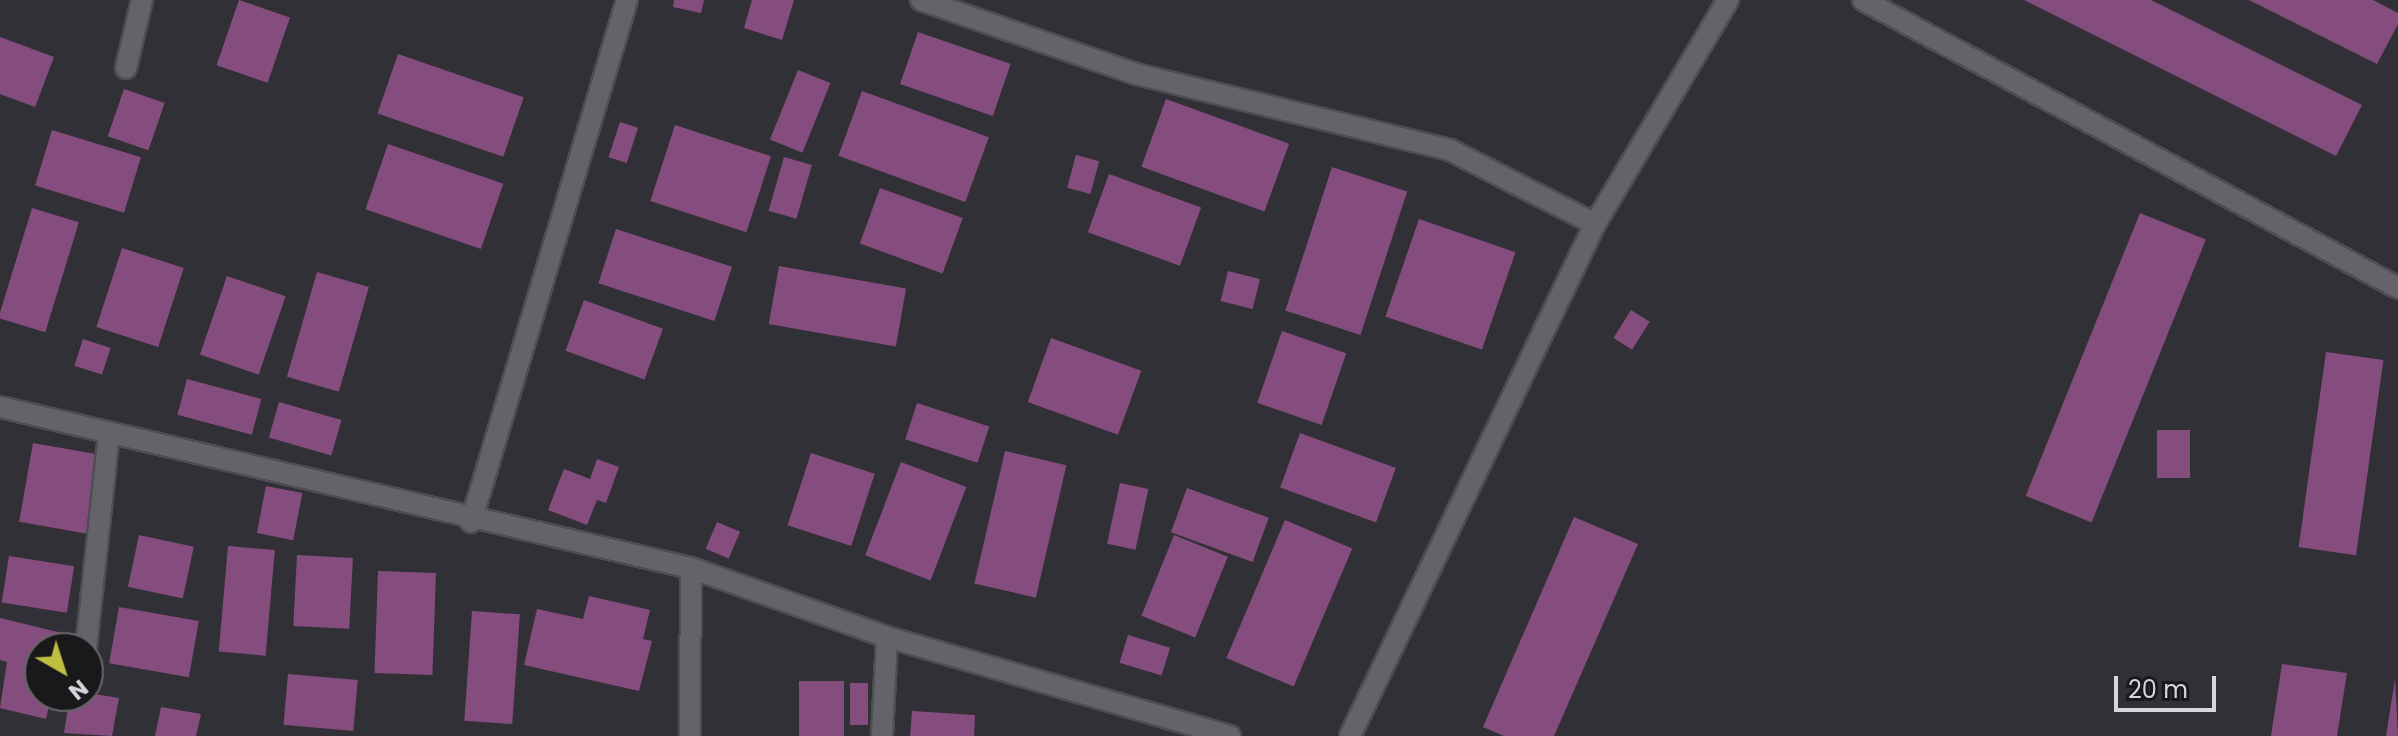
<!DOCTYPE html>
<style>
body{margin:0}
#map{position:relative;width:2398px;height:736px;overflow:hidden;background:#323037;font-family:Poppins,sans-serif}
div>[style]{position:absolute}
.building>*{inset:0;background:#854d7d;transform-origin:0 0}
.roads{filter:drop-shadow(2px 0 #4f4d53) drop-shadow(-2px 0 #4f4d53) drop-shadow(0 2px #4f4d53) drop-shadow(0 -2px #4f4d53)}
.minor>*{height:20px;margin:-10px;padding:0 10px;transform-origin:10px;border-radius:10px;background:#65636a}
span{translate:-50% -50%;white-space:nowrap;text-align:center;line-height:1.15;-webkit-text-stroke:8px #19191c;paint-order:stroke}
.north{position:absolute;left:24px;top:632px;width:80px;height:80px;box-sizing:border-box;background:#19191c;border:2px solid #656568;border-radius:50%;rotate:141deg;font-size:22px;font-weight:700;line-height:32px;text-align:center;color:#d7d6da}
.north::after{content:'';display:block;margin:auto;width:28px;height:36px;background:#bfbe41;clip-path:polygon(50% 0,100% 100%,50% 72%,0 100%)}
.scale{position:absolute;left:2114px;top:676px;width:102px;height:36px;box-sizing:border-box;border:4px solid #d7d6da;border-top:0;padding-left:10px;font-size:24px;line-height:28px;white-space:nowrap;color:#d7d6da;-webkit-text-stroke:6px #19191c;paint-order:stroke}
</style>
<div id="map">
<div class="building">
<div style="left:239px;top:0;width:54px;height:69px;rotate:19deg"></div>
<div style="clip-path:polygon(674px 0,704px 0,701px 13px,673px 7px)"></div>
<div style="clip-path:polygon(752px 0,794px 0,782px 40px,744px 28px)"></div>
<div style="clip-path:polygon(2024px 0,2151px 0,2362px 105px,2336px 156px)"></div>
<div style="clip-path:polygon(2249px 0,2373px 0,2398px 13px,2398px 24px,2377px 64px)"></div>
<div style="left:918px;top:32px;width:98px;height:55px;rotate:19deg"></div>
<div style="clip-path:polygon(0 37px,54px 57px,35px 107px,0 94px)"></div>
<div style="left:398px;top:54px;width:133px;height:63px;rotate:19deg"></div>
<div style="left:798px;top:70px;width:35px;height:75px;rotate:22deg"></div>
<div style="left:124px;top:89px;width:43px;height:50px;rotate:19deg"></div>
<div style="left:862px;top:91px;width:135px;height:69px;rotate:20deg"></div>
<div style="left:1166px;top:99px;width:131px;height:72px;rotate:20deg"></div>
<div style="left:620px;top:122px;width:19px;height:37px;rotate:18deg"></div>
<div style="left:675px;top:125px;width:101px;height:80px;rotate:18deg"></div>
<div style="left:52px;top:130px;width:93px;height:58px;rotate:17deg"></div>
<div style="left:388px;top:144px;width:122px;height:69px;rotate:19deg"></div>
<div style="left:1076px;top:155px;width:24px;height:34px;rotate:15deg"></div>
<div style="left:784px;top:157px;width:29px;height:56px;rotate:16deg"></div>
<div style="left:1332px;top:167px;width:79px;height:151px;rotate:18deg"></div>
<div style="left:1109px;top:174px;width:98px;height:62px;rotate:20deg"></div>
<div style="left:880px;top:188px;width:88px;height:59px;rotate:20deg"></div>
<div style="left:32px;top:208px;width:49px;height:115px;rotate:17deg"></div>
<div style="left:2140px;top:213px;width:71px;height:305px;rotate:22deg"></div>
<div style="left:1419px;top:219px;width:102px;height:103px;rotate:19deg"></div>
<div style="left:616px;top:229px;width:122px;height:57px;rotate:18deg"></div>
<div style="left:122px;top:248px;width:65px;height:83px;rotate:18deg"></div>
<div style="left:779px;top:266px;width:129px;height:59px;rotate:10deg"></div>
<div style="left:1228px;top:271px;width:33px;height:31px;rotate:14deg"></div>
<div style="left:317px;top:272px;width:54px;height:109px;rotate:16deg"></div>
<div style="left:227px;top:276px;width:62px;height:83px;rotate:19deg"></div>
<div style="left:584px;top:300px;width:84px;height:54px;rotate:20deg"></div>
<div style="left:1631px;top:310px;width:22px;height:33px;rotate:32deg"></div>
<div style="left:1282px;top:331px;width:68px;height:76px;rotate:19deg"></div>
<div style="left:1051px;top:338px;width:96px;height:68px;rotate:20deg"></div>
<div style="left:83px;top:339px;width:29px;height:28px;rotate:18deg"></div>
<div style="left:2326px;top:352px;width:58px;height:197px;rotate:8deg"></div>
<div style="left:187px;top:379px;width:77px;height:37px;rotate:15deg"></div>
<div style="left:279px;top:402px;width:65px;height:37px;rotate:16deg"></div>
<div style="left:917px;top:403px;width:76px;height:38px;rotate:18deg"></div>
<div style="left:2157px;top:430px;width:33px;height:48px"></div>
<div style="left:1300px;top:433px;width:102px;height:58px;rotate:20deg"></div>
<div style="left:33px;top:443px;width:68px;height:80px;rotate:10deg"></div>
<div style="left:1005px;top:451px;width:63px;height:136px;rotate:13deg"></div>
<div style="left:811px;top:453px;width:67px;height:76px;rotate:18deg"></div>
<div style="clip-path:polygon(597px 459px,619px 467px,606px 503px,597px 500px,587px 525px,548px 510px,564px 469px,590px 479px)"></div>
<div style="left:901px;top:462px;width:70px;height:100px;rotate:21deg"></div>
<div style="left:1120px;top:483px;width:29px;height:62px;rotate:12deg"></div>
<div style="left:266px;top:486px;width:37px;height:48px;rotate:11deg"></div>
<div style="left:1187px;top:488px;width:87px;height:47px;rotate:20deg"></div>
<div style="clip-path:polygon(1574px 517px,1638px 544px,1554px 736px,1504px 736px,1483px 727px)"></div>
<div style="left:1285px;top:520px;width:73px;height:150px;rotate:23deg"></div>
<div style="left:717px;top:522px;width:25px;height:29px;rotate:23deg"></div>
<div style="left:139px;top:535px;width:56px;height:53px;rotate:12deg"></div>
<div style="left:1174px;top:535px;width:58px;height:87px;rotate:22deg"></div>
<div style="left:228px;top:546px;width:47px;height:106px;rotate:5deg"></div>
<div style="left:297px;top:555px;width:56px;height:71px;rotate:3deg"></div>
<div style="left:9px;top:556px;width:66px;height:47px;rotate:9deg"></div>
<div style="left:378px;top:571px;width:58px;height:102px;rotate:2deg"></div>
<div style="clip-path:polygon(589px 596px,650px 610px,643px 639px,652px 641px,639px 691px,524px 665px,537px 609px,583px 619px)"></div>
<div style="left:119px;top:607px;width:81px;height:57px;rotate:10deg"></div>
<div style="left:472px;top:611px;width:48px;height:110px;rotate:4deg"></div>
<div style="clip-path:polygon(0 618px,66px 634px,62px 648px,40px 648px,40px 696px,51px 696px,46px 719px,0 708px,7px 662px,0 660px)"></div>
<div style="left:1128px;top:635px;width:44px;height:29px;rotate:17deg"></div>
<div style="clip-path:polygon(2282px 664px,2347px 673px,2337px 736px,2271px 736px)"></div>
<div style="left:288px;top:674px;width:70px;height:51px;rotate:5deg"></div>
<div style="clip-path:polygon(2395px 679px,2398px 736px,2386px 736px)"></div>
<div style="left:799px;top:681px;width:45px;height:55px"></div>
<div style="left:850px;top:683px;width:18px;height:42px"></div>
<div style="clip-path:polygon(88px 693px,119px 698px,112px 736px,64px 733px,70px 696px)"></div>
<div style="clip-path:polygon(161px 707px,201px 714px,196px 736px,155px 736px)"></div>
<div style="clip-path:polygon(912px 711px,975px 715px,974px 736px,910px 736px)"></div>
</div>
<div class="roads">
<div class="minor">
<div style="left:921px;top:0;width:227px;rotate:19deg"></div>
<div style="left:1136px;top:74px;width:323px;rotate:13.6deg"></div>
<div style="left:1450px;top:150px;width:163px;rotate:27deg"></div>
<div style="left:1863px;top:0;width:608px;rotate:28.29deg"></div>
<div style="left:126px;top:68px;width:70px;rotate:-76.8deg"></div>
<div style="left:0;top:407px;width:710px;rotate:13.12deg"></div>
<div style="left:691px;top:568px;width:208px;rotate:19.4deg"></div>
<div style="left:887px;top:637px;width:357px;rotate:16.1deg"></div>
<div style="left:471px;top:522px;width:545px;rotate:-73.36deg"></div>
<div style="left:86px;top:648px;width:215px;rotate:-83.9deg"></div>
<div style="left:690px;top:736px;width:168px;rotate:-89.7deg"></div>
<div style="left:882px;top:736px;width:99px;rotate:-87.1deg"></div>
<div style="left:1350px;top:736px;width:568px;rotate:-64.43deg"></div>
<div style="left:1595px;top:224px;width:261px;rotate:-59.3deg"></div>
</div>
</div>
<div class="north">N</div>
<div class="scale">20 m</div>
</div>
